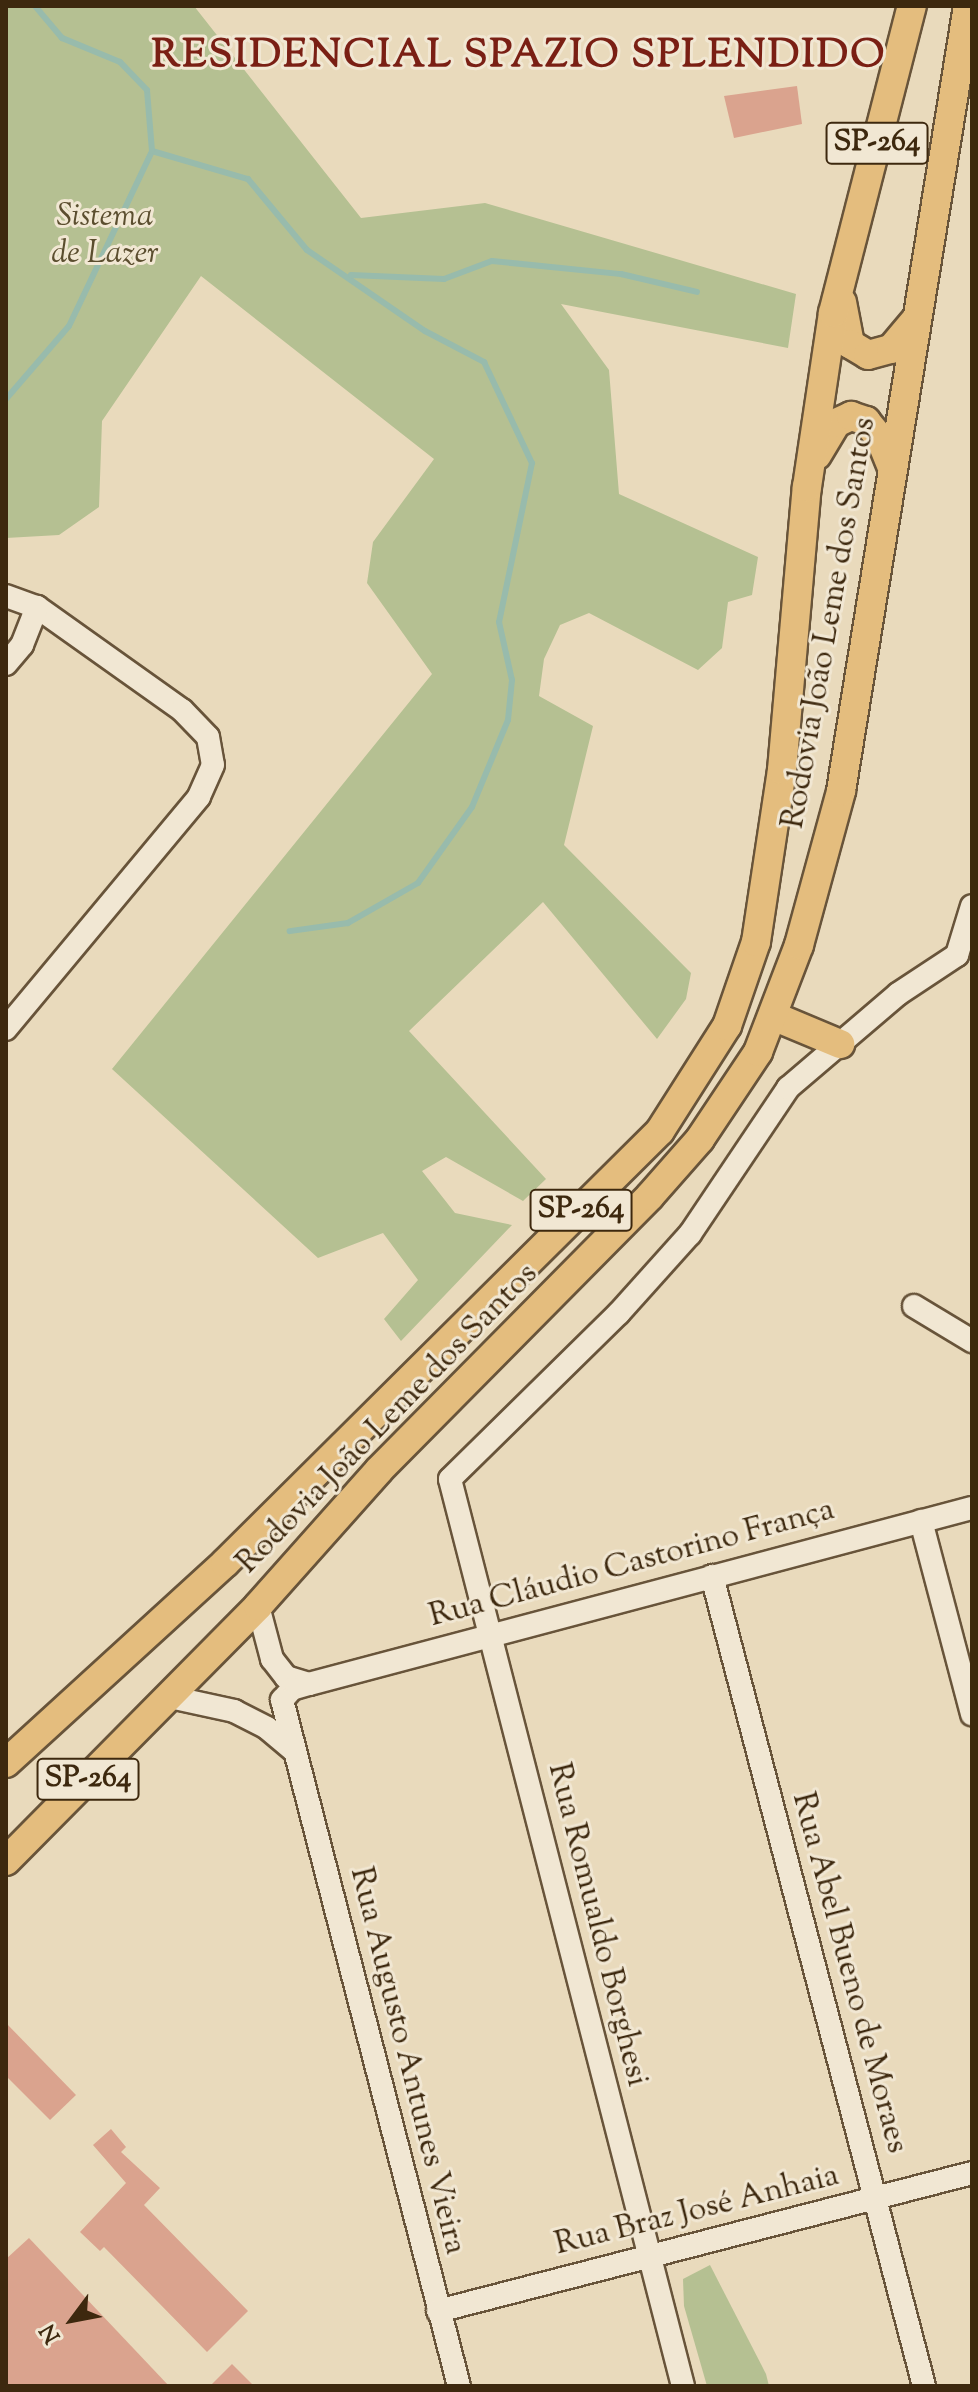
<!DOCTYPE html>
<meta charset="utf-8">
<style>
body{margin:0}
#map{position:relative;width:978px;height:2392px;overflow:hidden;background:#e9dabc;font-family:"Sorts Mill Goudy",serif}
div>[style]{position:absolute}
.green>*{inset:0;background:#b5c092}
.stream>*{height:6px;margin:-3px;padding:0 3px;transform-origin:3px;border-radius:3px;background:#98bbac}
.building>*{inset:0;background:#daa38e}
.roads{filter:drop-shadow(2px 0 #68543a) drop-shadow(-2px 0 #68543a) drop-shadow(0 2px #68543a) drop-shadow(0 -2px #68543a)}
.minor>*{height:22px;margin:-11px;padding:0 11px;transform-origin:11px;border-radius:11px;background:#f1e7d3}
.major>*{height:28px;margin:-14px;padding:0 14px;transform-origin:14px;border-radius:14px;background:#e4bd7e}
span{translate:-50% -50%;white-space:nowrap;text-align:center;line-height:1.15;-webkit-text-stroke:6px #f1e7d3;paint-order:stroke}
.shield-label span{padding:2px 6px;background:#f1e7d3;border:2px solid;border-radius:6px;-webkit-text-stroke-width:0}
.shield-label{font-size:30px;color:#3d280e;font-weight:700}
.park-label{font-size:32px;color:#5b4e2f;font-style:italic}
.street-label{font-size:32px;color:#3d280e}
.district-label{font-size:40px;color:#7a1f14;font-weight:700;letter-spacing:2px}
.frame{position:absolute;inset:0;border:8px solid #3d280e;pointer-events:none}
.north{position:absolute;left:32px;top:2280px;width:80px;height:80px;-webkit-text-stroke:6px #f1e7d3;paint-order:stroke;rotate:238deg;font-size:22px;font-weight:700;line-height:32px;text-align:center;color:#3d280e}
.north::after{content:'';display:block;margin:auto;width:28px;height:36px;background:#3d280e;clip-path:polygon(50% 0,100% 100%,50% 72%,0 100%)}
</style>
<div id="map">
<div class="green">
<div style="clip-path:polygon(6px 6px,194px 6px,361px 218px,485px 203px,796px 294px,788px 348px,561px 304px,609px 370px,619px 494px,758px 557px,752px 595px,728px 602px,722px 648px,698px 670px,589px 613px,560px 625px,544px 659px,539px 696px,593px 726px,564px 845px,691px 973px,686px 999px,657px 1039px,543px 902px,409px 1031px,546px 1179px,523px 1201px,446px 1157px,422px 1171px,455px 1213px,512px 1225px,401px 1341px,384px 1319px,418px 1280px,383px 1233px,318px 1258px,112px 1069px,432px 674px,367px 583px,373px 542px,434px 459px,201px 276px,102px 421px,99px 507px,59px 535px,6px 538px)"></div>
<div style="clip-path:polygon(710px 2265px,766px 2374px,769px 2386px,707px 2386px,684px 2306px,683px 2279px)"></div>
</div>
<div class="stream">
<div style="left:152px;top:151px;width:100px;rotate:16.3deg"></div>
<div style="left:248px;top:179px;width:92px;rotate:50.3deg"></div>
<div style="left:307px;top:250px;width:143px;rotate:34.5deg"></div>
<div style="left:425px;top:331px;width:67px;rotate:27.7deg"></div>
<div style="left:484px;top:362px;width:112px;rotate:64.6deg"></div>
<div style="left:532px;top:463px;width:162px;rotate:101.7deg"></div>
<div style="left:499px;top:622px;width:59px;rotate:77.4deg"></div>
<div style="left:512px;top:680px;width:40px;rotate:95.7deg"></div>
<div style="left:508px;top:720px;width:94px;rotate:112.5deg"></div>
<div style="left:472px;top:807px;width:93px;rotate:125.4deg"></div>
<div style="left:418px;top:883px;width:81px;rotate:150.3deg"></div>
<div style="left:348px;top:923px;width:59px;rotate:172.1deg"></div>
<div style="left:351px;top:275px;width:93px;rotate:2.5deg"></div>
<div style="left:444px;top:279px;width:51px;rotate:-20.6deg"></div>
<div style="left:492px;top:261px;width:130px;rotate:5.8deg"></div>
<div style="left:621px;top:274px;width:78px;rotate:13.3deg"></div>
<div style="left:6px;top:399px;width:96px;rotate:-49.2deg"></div>
<div style="left:69px;top:326px;width:194px;rotate:-64.6deg"></div>
<div style="left:152px;top:151px;width:61px;rotate:-94.7deg"></div>
<div style="left:147px;top:90px;width:39px;rotate:-134deg"></div>
<div style="left:120px;top:62px;width:63px;rotate:-157.5deg"></div>
<div style="left:62px;top:38px;width:42px;rotate:-130.2deg"></div>
</div>
<div class="building">
<div style="clip-path:polygon(797px 86px,802px 124px,734px 138px,724px 96px)"></div>
<div style="clip-path:polygon(6px 2023px,76px 2095px,50px 2120px,6px 2076px)"></div>
<div style="clip-path:polygon(111px 2129px,126px 2147px,121px 2152px,160px 2188px,144px 2205px,248px 2311px,207px 2352px,104px 2247px,100px 2251px,80px 2232px,126px 2183px,93px 2145px)"></div>
<div style="clip-path:polygon(29px 2238px,169px 2386px,6px 2386px,6px 2259px)"></div>
<div style="clip-path:polygon(232px 2364px,254px 2386px,210px 2386px)"></div>
</div>
<div class="roads">
<div class="minor">
<div style="left:6px;top:596px;width:33px;rotate:20deg"></div>
<div style="left:37px;top:607px;width:178px;rotate:35.4deg"></div>
<div style="left:182px;top:710px;width:37px;rotate:46deg"></div>
<div style="left:208px;top:737px;width:28px;rotate:80deg"></div>
<div style="left:213px;top:765px;width:35px;rotate:114deg"></div>
<div style="left:199px;top:797px;width:302px;rotate:129.8deg"></div>
<div style="left:6px;top:664px;width:25px;rotate:-50deg"></div>
<div style="left:22px;top:645px;width:41px;rotate:-68.5deg"></div>
<div style="left:914px;top:1306px;width:68px;rotate:31.1deg"></div>
<div style="left:921px;top:1521px;width:200px;rotate:75.2deg"></div>
<div style="left:712px;top:1576px;width:837px;rotate:75.33deg"></div>
<div style="left:258px;top:1606px;width:55px;rotate:75.2deg"></div>
<div style="left:272px;top:1659px;width:23px;rotate:52deg"></div>
<div style="left:286px;top:1677px;width:24px;rotate:17deg"></div>
<div style="left:309px;top:1684px;width:686px;rotate:-14.87deg"></div>
<div style="left:309px;top:1684px;width:18px;rotate:164deg"></div>
<div style="left:292px;top:1689px;width:15px;rotate:132deg"></div>
<div style="left:282px;top:1700px;width:708px;rotate:75.53deg"></div>
<div style="left:170px;top:1697px;width:66px;rotate:12.3deg"></div>
<div style="left:234px;top:1711px;width:37px;rotate:27deg"></div>
<div style="left:267px;top:1728px;width:35px;rotate:40deg"></div>
<div style="left:438px;top:2311px;width:552px;rotate:-14.49deg"></div>
<div style="left:683px;top:2386px;width:936px;rotate:-104.41deg"></div>
<div style="left:450px;top:1479px;width:237px;rotate:-44.5deg"></div>
<div style="left:619px;top:1313px;width:106px;rotate:-48.1deg"></div>
<div style="left:690px;top:1234px;width:176px;rotate:-56.1deg"></div>
<div style="left:788px;top:1088px;width:145px;rotate:-40.5deg"></div>
<div style="left:898px;top:994px;width:71px;rotate:-33.5deg"></div>
<div style="left:957px;top:955px;width:51px;rotate:-73deg"></div>
</div>
<div class="major">
<div style="left:842px;top:302px;width:43px;rotate:79.2deg"></div>
<div style="left:850px;top:344px;width:21px;rotate:31deg"></div>
<div style="left:868px;top:355px;width:24px;rotate:-15deg"></div>
<div style="left:891px;top:349px;width:38px;rotate:-50deg"></div>
<div style="left:817px;top:455px;width:37px;rotate:-59deg"></div>
<div style="left:836px;top:423px;width:17px;rotate:-25deg"></div>
<div style="left:851px;top:416px;width:16px;rotate:18deg"></div>
<div style="left:866px;top:421px;width:22px;rotate:51deg"></div>
<div style="left:880px;top:438px;width:31px;rotate:68deg"></div>
<div style="left:773px;top:1016px;width:73px;rotate:22.7deg"></div>
<div style="left:6px;top:1763px;width:297px;rotate:-42.4deg"></div>
<div style="left:225px;top:1563px;width:613px;rotate:-44.8deg"></div>
<div style="left:660px;top:1131px;width:125px;rotate:-57.5deg"></div>
<div style="left:727px;top:1026px;width:89px;rotate:-71deg"></div>
<div style="left:756px;top:942px;width:174px;rotate:-81.4deg"></div>
<div style="left:782px;top:770px;width:284px;rotate:-85deg"></div>
<div style="left:807px;top:487px;width:176px;rotate:-81.5deg"></div>
<div style="left:833px;top:313px;width:317px;rotate:-75.6deg"></div>
<div style="left:6px;top:1861px;width:359px;rotate:-45.3deg"></div>
<div style="left:258px;top:1606px;width:182px;rotate:-48.3deg"></div>
<div style="left:379px;top:1470px;width:385px;rotate:-45.3deg"></div>
<div style="left:650px;top:1196px;width:76px;rotate:-48.7deg"></div>
<div style="left:700px;top:1139px;width:105px;rotate:-56.3deg"></div>
<div style="left:758px;top:1052px;width:115px;rotate:-69deg"></div>
<div style="left:799px;top:945px;width:160px;rotate:-74.7deg"></div>
<div style="left:841px;top:791px;width:795px;rotate:-80.81deg"></div>
</div>
</div>
<div class="shield-label">
<span style="left:877px;top:143px">SP-264</span>
<span style="left:581px;top:1210px">SP-264</span>
<span style="left:88px;top:1779px">SP-264</span>
</div>
<div class="park-label">
<span style="left:105px;top:236px">Sistema<br>de Lazer</span>
</div>
<div class="street-label">
<span style="left:830px;top:623px;rotate:-80deg">Rodovia João Leme dos Santos</span>
<span style="left:388px;top:1419px;rotate:-46deg">Rodovia João Leme dos Santos</span>
<span style="left:632px;top:1564px;rotate:-15deg">Rua Cláudio Castorino França</span>
<span style="left:597px;top:1925px;rotate:76deg">Rua Romualdo Borghesi</span>
<span style="left:849px;top:1973px;rotate:75deg">Rua Abel Bueno de Moraes</span>
<span style="left:407px;top:2061px;rotate:76deg">Rua Augusto Antunes Vieira</span>
<span style="left:697px;top:2211px;rotate:-14deg">Rua Braz José Anhaia</span>
</div>
<div class="district-label">
<span style="left:519px;top:57px">RESIDENCIAL SPAZIO SPLENDIDO</span>
</div>
<div class="frame"></div>
<div class="north">N</div>
</div>
